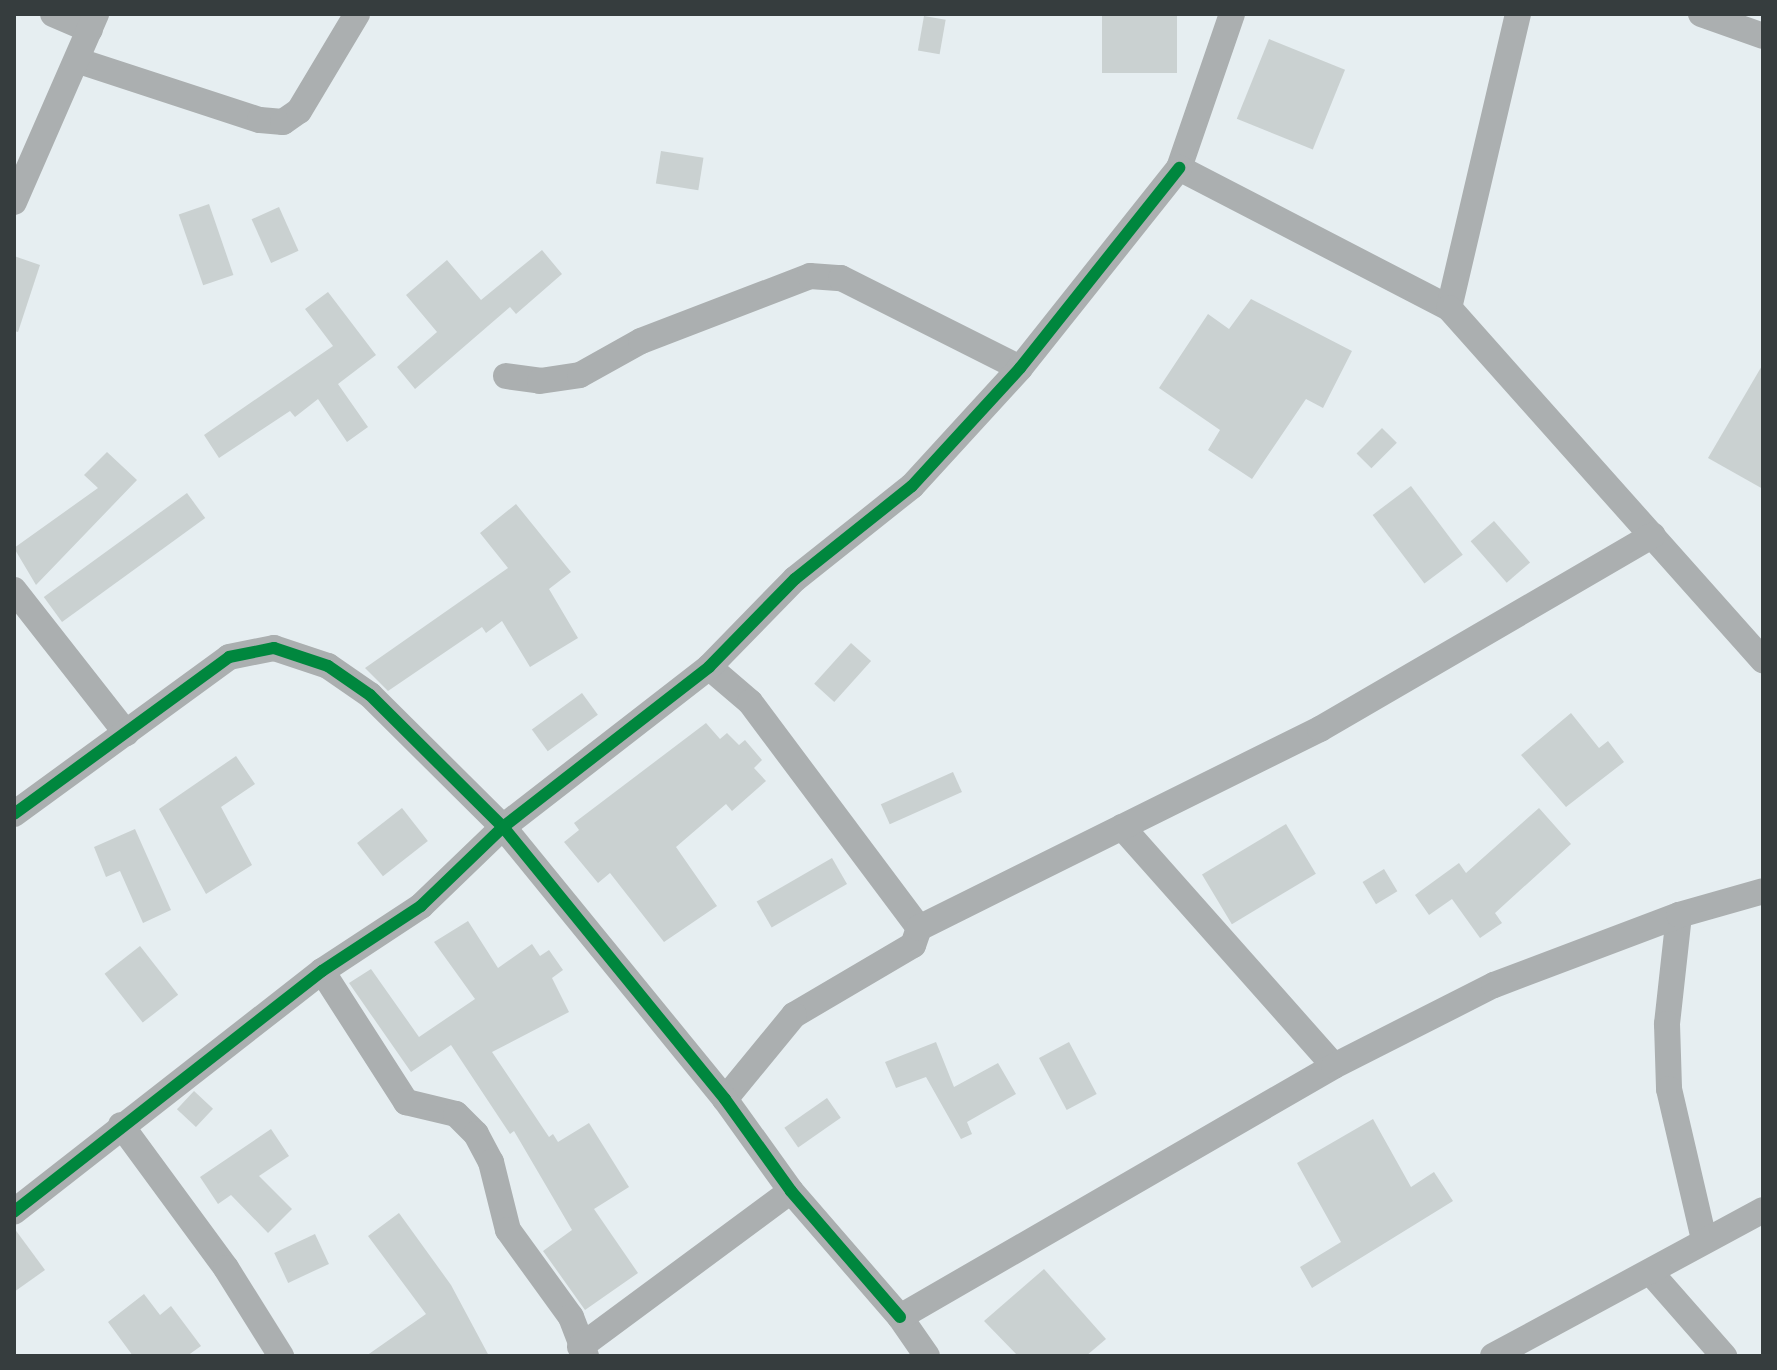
<!DOCTYPE html>
<style>
body{margin:0}
#map{position:relative;width:1777px;height:1370px;overflow:hidden;background:#e6eef1;font-family:"Asap Condensed",sans-serif}
div>[style]{position:absolute}
.building>*{inset:0;background:#cad1d1;transform-origin:0 0}
.minor>*{height:26px;margin:-13px;padding:0 13px;transform-origin:13px;border-radius:13px;background:#abafb0}
.cycleway>*{height:12px;margin:-6px;padding:0 6px;transform-origin:6px;border-radius:6px;background:#00873e}
span{translate:-50% -50%;white-space:nowrap;text-align:center;line-height:1.15;-webkit-text-stroke:7px #e1f2f5;paint-order:stroke}
.frame{position:absolute;inset:0;border:16px solid #363d3e;pointer-events:none}
</style>
<div id="map">
<div class="building">
<div style="left:1102px;top:14px;width:75px;height:59px"></div>
<div style="left:924px;top:16px;width:22px;height:35px;rotate:10deg"></div>
<div style="left:1269px;top:39px;width:82px;height:86px;rotate:22deg"></div>
<div style="left:661px;top:151px;width:43px;height:33px;rotate:9deg"></div>
<div style="left:209px;top:204px;width:75px;height:32px;rotate:71deg"></div>
<div style="left:279px;top:207px;width:48px;height:30px;rotate:66deg"></div>
<div style="clip-path:polygon(542px 250px,562px 274px,516px 314px,510px 307px,415px 389px,397px 367px,437px 332px,406px 295px,447px 260px,481px 300px)"></div>
<div style="clip-path:polygon(14px 256px,40px 265px,18px 332px,14px 331px)"></div>
<div style="clip-path:polygon(328px 292px,376px 355px,338px 384px,368px 427px,347px 442px,318px 399px,295px 417px,290px 411px,219px 458px,204px 435px,333px 346px,305px 309px)"></div>
<div style="clip-path:polygon(1251px 299px,1352px 351px,1323px 408px,1306px 399px,1252px 479px,1208px 450px,1220px 430px,1159px 388px,1208px 314px,1229px 329px)"></div>
<div style="clip-path:polygon(1763px 364px,1763px 489px,1708px 458px)"></div>
<div style="left:1382px;top:428px;width:21px;height:36px;rotate:45deg"></div>
<div style="clip-path:polygon(107px 452px,137px 480px,36px 585px,14px 548px,98px 488px,84px 475px)"></div>
<div style="left:1411px;top:486px;width:86px;height:48px;rotate:53deg"></div>
<div style="left:187px;top:493px;width:31px;height:177px;rotate:54deg"></div>
<div style="clip-path:polygon(516px 504px,571px 572px,549px 589px,578px 638px,530px 667px,502px 621px,486px 633px,482px 627px,388px 691px,365px 668px,508px 568px,480px 533px)"></div>
<div style="left:1494px;top:521px;width:55px;height:31px;rotate:49deg"></div>
<div style="left:851px;top:643px;width:27px;height:55px;rotate:42deg"></div>
<div style="left:582px;top:693px;width:27px;height:62px;rotate:54deg"></div>
<div style="clip-path:polygon(1571px 713px,1599px 748px,1608px 741px,1624px 762px,1566px 807px,1521px 755px)"></div>
<div style="clip-path:polygon(706px 723px,720px 739px,727px 733px,739px 745px,745px 740px,762px 760px,754px 768px,766px 781px,732px 811px,726px 804px,676px 847px,717px 906px,664px 942px,610px 873px,598px 883px,564px 842px,579px 830px,574px 823px)"></div>
<div style="clip-path:polygon(236px 756px,255px 784px,221px 807px,252px 865px,206px 894px,159px 809px)"></div>
<div style="left:953px;top:772px;width:22px;height:79px;rotate:66deg"></div>
<div style="left:402px;top:808px;width:42px;height:57px;rotate:52deg"></div>
<div style="clip-path:polygon(1539px 808px,1571px 844px,1495px 913px,1502px 923px,1480px 938px,1452px 899px,1429px 915px,1415px 895px,1459px 863px,1466px 873px)"></div>
<div style="left:1286px;top:824px;width:58px;height:98px;rotate:59deg"></div>
<div style="clip-path:polygon(135px 829px,171px 910px,143px 923px,120px 871px,106px 877px,94px 847px)"></div>
<div style="left:832px;top:858px;width:30px;height:87px;rotate:60deg"></div>
<div style="left:1384px;top:869px;width:26px;height:25px;rotate:59deg"></div>
<div style="clip-path:polygon(468px 921px,498px 968px,532px 944px,540px 956px,549px 950px,563px 970px,552px 978px,569px 1012px,492px 1052px,549px 1137px,553px 1134px,558px 1142px,589px 1123px,629px 1187px,594px 1209px,638px 1273px,585px 1310px,543px 1251px,572px 1230px,514px 1131px,510px 1134px,451px 1045px,411px 1072px,349px 983px,371px 969px,419px 1037px,475px 999px,434px 942px)"></div>
<div style="left:140px;top:946px;width:62px;height:45px;rotate:52deg"></div>
<div style="clip-path:polygon(936px 1042px,954px 1087px,998px 1063px,1016px 1094px,967px 1122px,972px 1134px,961px 1139px,926px 1077px,896px 1088px,885px 1062px)"></div>
<div style="left:1069px;top:1042px;width:59px;height:34px;rotate:62deg"></div>
<div style="left:194px;top:1091px;width:26px;height:25px;rotate:43deg"></div>
<div style="left:827px;top:1098px;width:24px;height:52px;rotate:55deg"></div>
<div style="clip-path:polygon(1373px 1119px,1411px 1187px,1434px 1172px,1453px 1201px,1312px 1288px,1300px 1267px,1341px 1242px,1297px 1163px)"></div>
<div style="clip-path:polygon(271px 1129px,289px 1156px,259px 1176px,292px 1209px,268px 1233px,231px 1195px,218px 1204px,200px 1177px)"></div>
<div style="clip-path:polygon(399px 1213px,451px 1285px,489px 1356px,366px 1356px,426px 1314px,368px 1236px)"></div>
<div style="clip-path:polygon(14px 1228px,45px 1270px,14px 1292px)"></div>
<div style="left:315px;top:1234px;width:33px;height:45px;rotate:65deg"></div>
<div style="clip-path:polygon(1044px 1269px,1106px 1339px,1086px 1356px,1018px 1356px,984px 1321px)"></div>
<div style="clip-path:polygon(144px 1294px,160px 1315px,171px 1306px,201px 1346px,187px 1356px,133px 1356px,108px 1322px)"></div>
</div>
<div class="minor">
<div style="left:53px;top:14px;width:40px;rotate:23.4deg"></div>
<div style="left:1232px;top:14px;width:163px;rotate:109deg"></div>
<div style="left:1179px;top:168px;width:304px;rotate:27.4deg"></div>
<div style="left:1518px;top:14px;width:302px;rotate:103.2deg"></div>
<div style="left:1449px;top:308px;width:472px;rotate:48.3deg"></div>
<div style="left:1701px;top:14px;width:66px;rotate:19.5deg"></div>
<div style="left:79px;top:61px;width:190px;rotate:18.1deg"></div>
<div style="left:260px;top:120px;width:23px;rotate:5deg"></div>
<div style="left:283px;top:122px;width:19px;rotate:-35deg"></div>
<div style="left:299px;top:111px;width:113px;rotate:-59.1deg"></div>
<div style="left:14px;top:202px;width:205px;rotate:-66.4deg"></div>
<div style="left:506px;top:376px;width:34px;rotate:8deg"></div>
<div style="left:540px;top:381px;width:40px;rotate:-8.5deg"></div>
<div style="left:580px;top:375px;width:70px;rotate:-29.1deg"></div>
<div style="left:641px;top:341px;width:181px;rotate:-21deg"></div>
<div style="left:810px;top:276px;width:31px;rotate:4deg"></div>
<div style="left:841px;top:278px;width:200px;rotate:26.7deg"></div>
<div style="left:14px;top:590px;width:182px;rotate:51.9deg"></div>
<div style="left:709px;top:667px;width:54px;rotate:40.5deg"></div>
<div style="left:750px;top:702px;width:282px;rotate:53.2deg"></div>
<div style="left:919px;top:928px;width:18px;rotate:109deg"></div>
<div style="left:913px;top:945px;width:138px;rotate:149.5deg"></div>
<div style="left:794px;top:1015px;width:109px;rotate:129.4deg"></div>
<div style="left:14px;top:814px;width:266px;rotate:-36.1deg"></div>
<div style="left:229px;top:657px;width:46px;rotate:-11.3deg"></div>
<div style="left:274px;top:648px;width:57px;rotate:18.4deg"></div>
<div style="left:328px;top:666px;width:51px;rotate:34.6deg"></div>
<div style="left:370px;top:695px;width:187px;rotate:44.8deg"></div>
<div style="left:503px;top:827px;width:114px;rotate:136.1deg"></div>
<div style="left:421px;top:906px;width:118px;rotate:146.7deg"></div>
<div style="left:322px;top:971px;width:391px;rotate:142deg"></div>
<div style="left:1122px;top:827px;width:319px;rotate:48.4deg"></div>
<div style="left:1679px;top:915px;width:110px;rotate:96.3deg"></div>
<div style="left:1667px;top:1024px;width:65px;rotate:88.2deg"></div>
<div style="left:1669px;top:1089px;width:154px;rotate:76.9deg"></div>
<div style="left:919px;top:928px;width:448px;rotate:-26.4deg"></div>
<div style="left:1320px;top:729px;width:385px;rotate:-30.2deg"></div>
<div style="left:322px;top:971px;width:156px;rotate:57.3deg"></div>
<div style="left:406px;top:1102px;width:51px;rotate:13.5deg"></div>
<div style="left:456px;top:1114px;width:28px;rotate:45deg"></div>
<div style="left:476px;top:1134px;width:32px;rotate:62deg"></div>
<div style="left:491px;top:1162px;width:70px;rotate:76deg"></div>
<div style="left:508px;top:1230px;width:107px;rotate:54.1deg"></div>
<div style="left:571px;top:1317px;width:42px;rotate:69deg"></div>
<div style="left:121px;top:1125px;width:177px;rotate:53.7deg"></div>
<div style="left:226px;top:1268px;width:104px;rotate:58deg"></div>
<div style="left:1651px;top:1273px;width:111px;rotate:48.7deg"></div>
<div style="left:900px;top:1317px;width:167px;rotate:-130.9deg"></div>
<div style="left:791px;top:1191px;width:113px;rotate:-125.7deg"></div>
<div style="left:725px;top:1099px;width:351px;rotate:-129.2deg"></div>
<div style="left:503px;top:827px;width:261px;rotate:-37.8deg"></div>
<div style="left:709px;top:667px;width:123px;rotate:-45.7deg"></div>
<div style="left:795px;top:579px;width:149px;rotate:-38.5deg"></div>
<div style="left:912px;top:486px;width:160px;rotate:-47.5deg"></div>
<div style="left:1020px;top:368px;width:256px;rotate:-51.5deg"></div>
<div style="left:580px;top:1347px;width:262px;rotate:-36.5deg"></div>
<div style="left:927px;top:1356px;width:47px;rotate:-124.7deg"></div>
<div style="left:900px;top:1317px;width:501px;rotate:-30.04deg"></div>
<div style="left:1334px;top:1066px;width:179px;rotate:-26.9deg"></div>
<div style="left:1494px;top:985px;width:198px;rotate:-20.7deg"></div>
<div style="left:1679px;top:915px;width:87px;rotate:-15.9deg"></div>
<div style="left:1493px;top:1356px;width:307px;rotate:-28.4deg"></div>
</div>
<div class="cycleway">
<div style="left:14px;top:814px;width:266px;rotate:-36.1deg"></div>
<div style="left:229px;top:657px;width:46px;rotate:-11.3deg"></div>
<div style="left:274px;top:648px;width:57px;rotate:18.4deg"></div>
<div style="left:328px;top:666px;width:51px;rotate:34.6deg"></div>
<div style="left:370px;top:695px;width:187px;rotate:44.8deg"></div>
<div style="left:503px;top:827px;width:114px;rotate:136.1deg"></div>
<div style="left:421px;top:906px;width:118px;rotate:146.7deg"></div>
<div style="left:322px;top:971px;width:391px;rotate:142deg"></div>
<div style="left:900px;top:1317px;width:167px;rotate:-130.9deg"></div>
<div style="left:791px;top:1191px;width:113px;rotate:-125.7deg"></div>
<div style="left:725px;top:1099px;width:351px;rotate:-129.2deg"></div>
<div style="left:503px;top:827px;width:261px;rotate:-37.8deg"></div>
<div style="left:709px;top:667px;width:123px;rotate:-45.7deg"></div>
<div style="left:795px;top:579px;width:149px;rotate:-38.5deg"></div>
<div style="left:912px;top:486px;width:160px;rotate:-47.5deg"></div>
<div style="left:1020px;top:368px;width:256px;rotate:-51.5deg"></div>
</div>
<div class="frame"></div>
</div>
